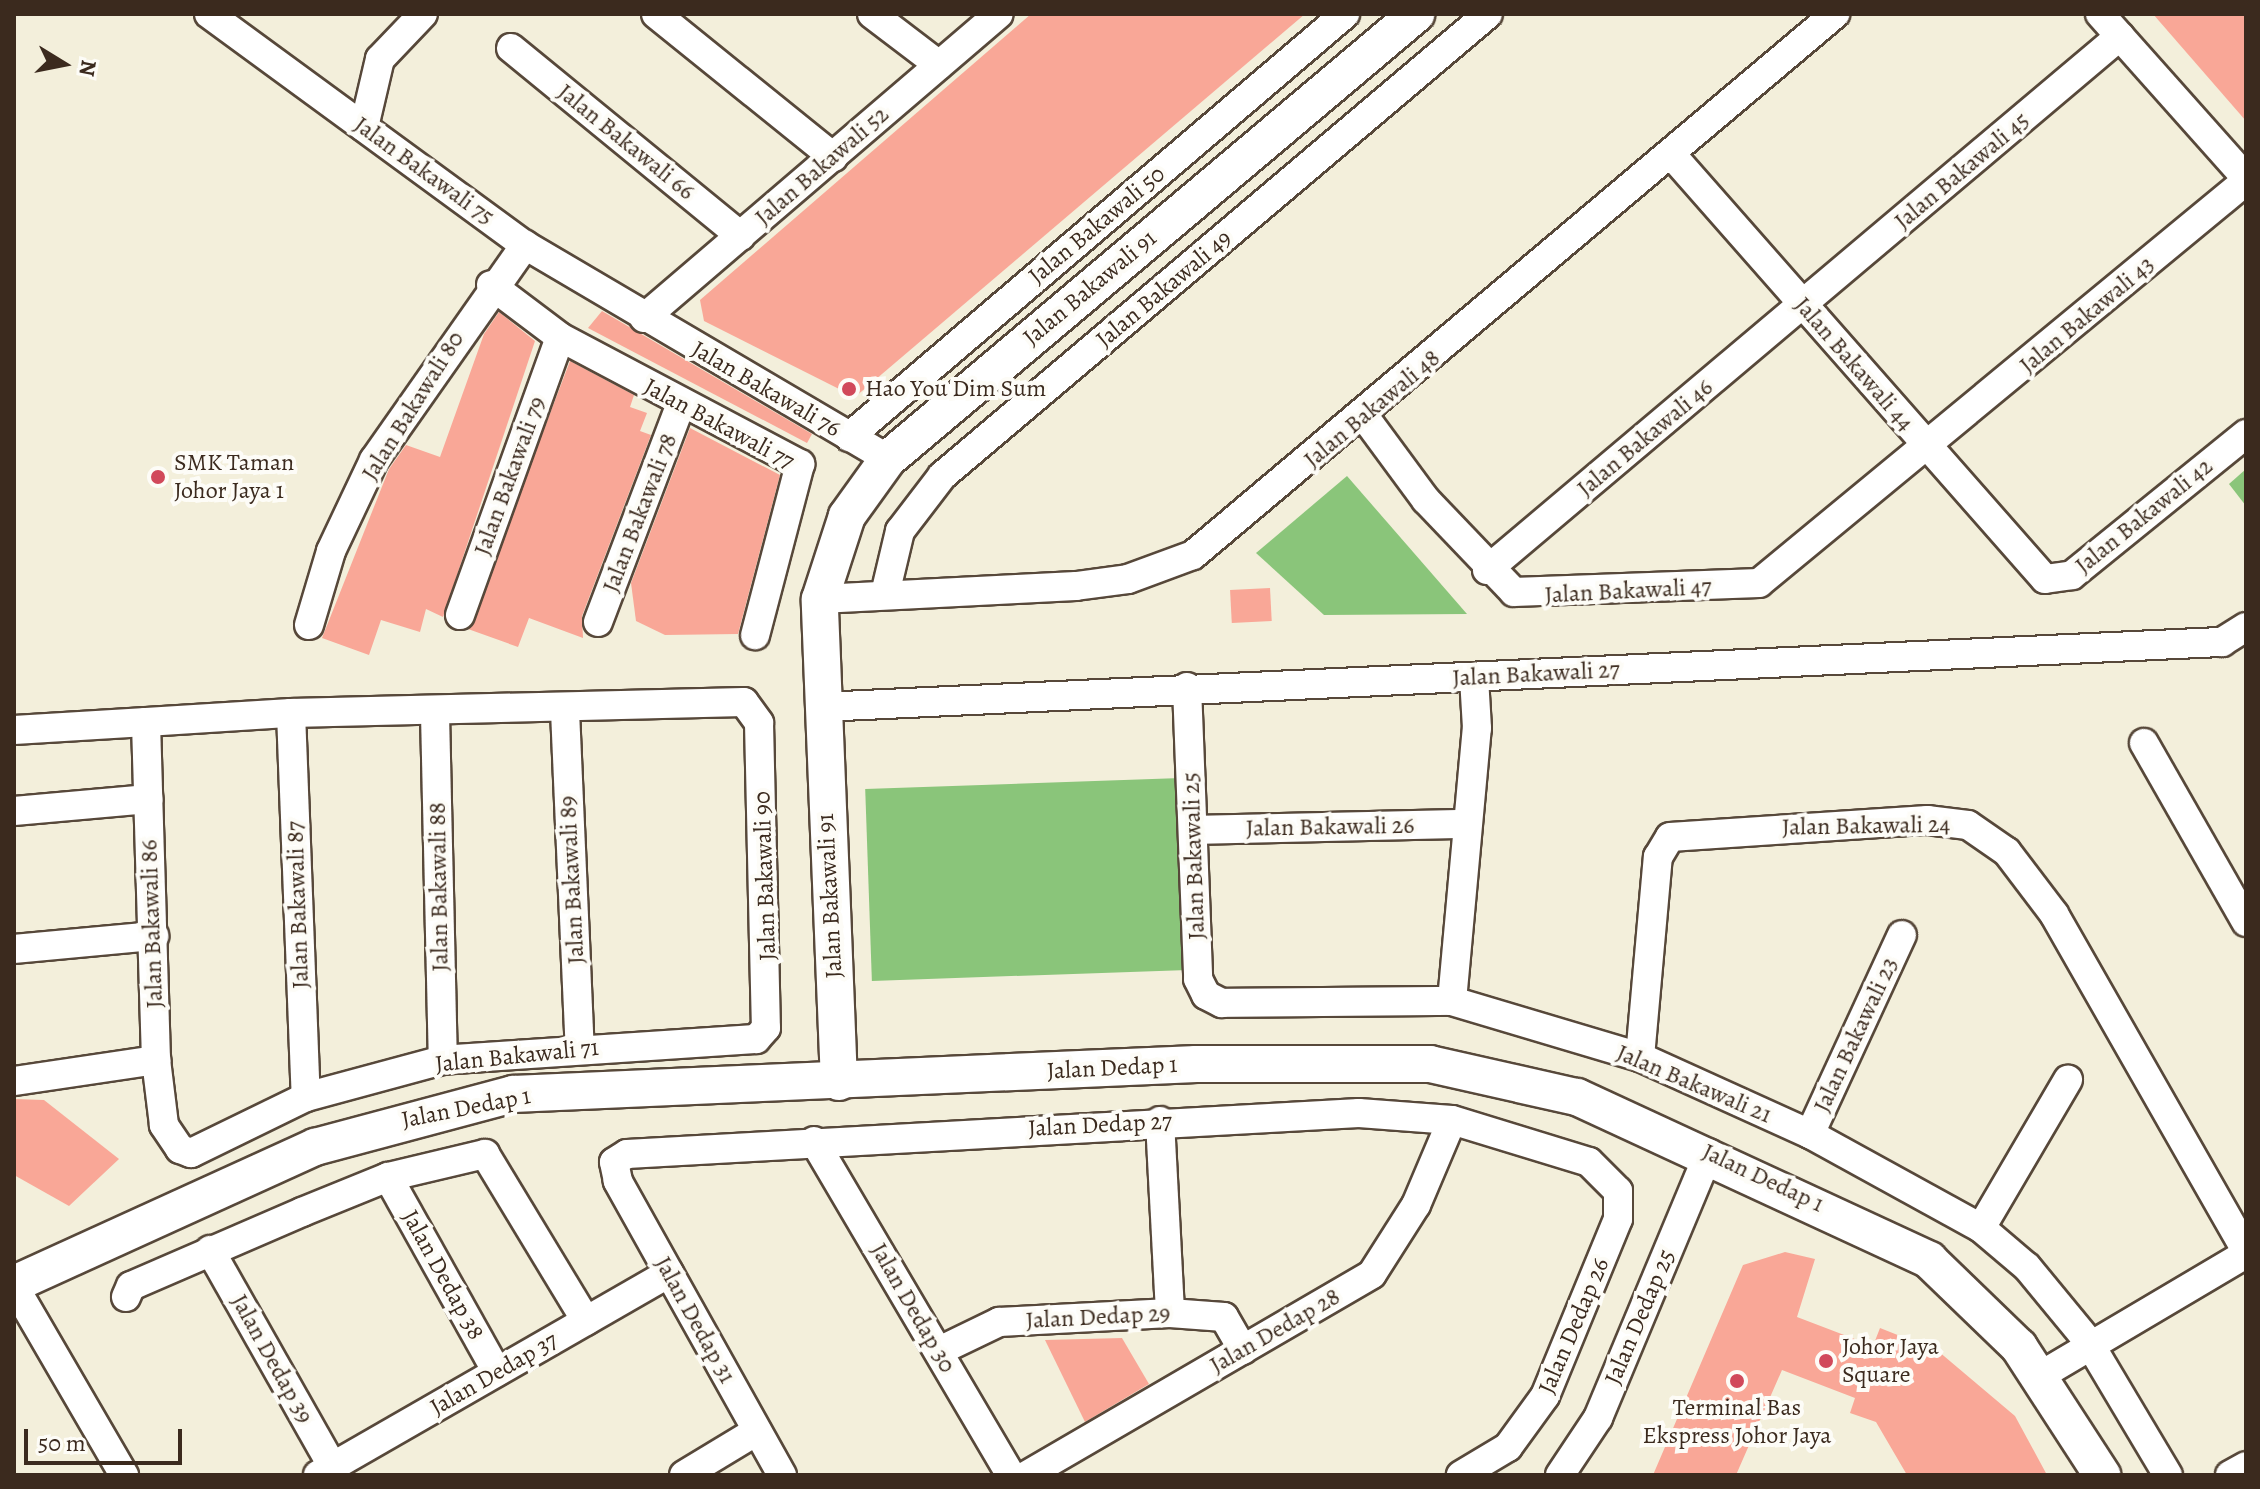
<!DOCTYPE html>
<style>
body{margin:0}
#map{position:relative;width:2260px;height:1489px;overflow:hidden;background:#f3efdb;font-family:Alegreya,serif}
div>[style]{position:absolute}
.green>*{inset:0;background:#8ac57a;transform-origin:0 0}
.building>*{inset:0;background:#f9a797;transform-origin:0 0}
.roads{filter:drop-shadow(2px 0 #57483a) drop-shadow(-2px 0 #57483a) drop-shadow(0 2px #57483a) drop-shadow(0 -2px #57483a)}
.minor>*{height:28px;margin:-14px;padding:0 14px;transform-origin:14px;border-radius:14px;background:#fff}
.major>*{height:36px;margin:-18px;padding:0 18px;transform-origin:18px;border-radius:18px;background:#fff}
.dots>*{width:22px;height:22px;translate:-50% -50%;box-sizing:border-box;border:4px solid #fdfcf7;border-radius:50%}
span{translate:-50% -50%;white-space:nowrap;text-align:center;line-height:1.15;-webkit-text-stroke:8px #fdfcf7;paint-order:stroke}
.street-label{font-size:24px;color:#3b2a1e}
.poi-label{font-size:24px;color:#3b2a1e}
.left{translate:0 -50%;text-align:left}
.frame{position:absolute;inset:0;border:16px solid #3b2a1e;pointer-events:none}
.north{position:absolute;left:24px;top:24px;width:80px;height:80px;-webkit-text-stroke:6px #fdfcf7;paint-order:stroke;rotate:100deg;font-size:22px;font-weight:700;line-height:32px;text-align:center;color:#3b2a1e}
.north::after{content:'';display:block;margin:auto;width:28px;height:36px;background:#3b2a1e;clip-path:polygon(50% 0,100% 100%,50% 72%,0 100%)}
.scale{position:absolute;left:24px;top:1429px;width:158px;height:36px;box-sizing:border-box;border:4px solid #3b2a1e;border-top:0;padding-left:10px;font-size:24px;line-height:28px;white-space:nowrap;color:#3b2a1e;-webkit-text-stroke:6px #fdfcf7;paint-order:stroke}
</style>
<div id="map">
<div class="green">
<div style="clip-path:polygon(2246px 469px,2246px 506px,2229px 484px)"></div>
<div style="clip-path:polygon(1347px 476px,1467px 614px,1324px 615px,1256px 553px)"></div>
<div style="left:1181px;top:778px;width:192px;height:316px;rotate:88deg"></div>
</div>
<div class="building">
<div style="clip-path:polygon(1031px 14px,1305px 14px,855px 397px,704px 321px,700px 300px)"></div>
<div style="clip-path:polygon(2153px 14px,2246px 14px,2246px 121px)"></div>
<div style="clip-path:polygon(602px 311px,812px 434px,807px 443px,588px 328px)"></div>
<div style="clip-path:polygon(499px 312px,535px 341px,443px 617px,426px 609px,420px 632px,381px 620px,369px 655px,322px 638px,389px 469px,406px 445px,440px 457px,484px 334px)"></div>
<div style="clip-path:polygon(570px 361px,634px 395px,630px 407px,647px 413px,640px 431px,651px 435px,582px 616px,583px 638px,529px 618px,518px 647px,468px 629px)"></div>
<div style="clip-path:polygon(690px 428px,780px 475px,738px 634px,665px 635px,636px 621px,631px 583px)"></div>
<div style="left:1270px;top:588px;width:33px;height:40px;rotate:87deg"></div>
<div style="clip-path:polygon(14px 1099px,44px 1100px,119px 1159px,69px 1206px,14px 1175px)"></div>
<div style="clip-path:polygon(1785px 1252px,1815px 1259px,1797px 1317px,1873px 1346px,1880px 1328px,1938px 1351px,2015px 1416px,2047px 1475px,1907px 1475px,1876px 1422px,1850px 1413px,1855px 1398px,1782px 1370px,1736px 1475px,1653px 1475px,1743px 1265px)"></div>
<div style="clip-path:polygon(1122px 1338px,1149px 1384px,1085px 1422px,1045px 1340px)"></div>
</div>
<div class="roads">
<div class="minor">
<div style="left:209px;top:14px;width:391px;rotate:36.2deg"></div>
<div style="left:525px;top:245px;width:421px;rotate:30.5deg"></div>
<div style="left:656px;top:14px;width:228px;rotate:38.9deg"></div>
<div style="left:872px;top:14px;width:84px;rotate:37.3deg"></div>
<div style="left:2100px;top:14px;width:220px;rotate:48.3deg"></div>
<div style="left:511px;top:48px;width:297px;rotate:39.3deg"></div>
<div style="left:364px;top:127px;width:70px;rotate:-76.8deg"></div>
<div style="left:380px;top:59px;width:62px;rotate:-46.3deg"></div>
<div style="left:1671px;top:154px;width:566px;rotate:48.65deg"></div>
<div style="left:2045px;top:579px;width:27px;rotate:-8deg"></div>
<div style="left:2072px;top:575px;width:224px;rotate:-39deg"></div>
<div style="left:491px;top:285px;width:86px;rotate:37deg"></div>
<div style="left:560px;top:337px;width:272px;rotate:27.9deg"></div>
<div style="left:800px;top:464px;width:177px;rotate:104.7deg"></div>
<div style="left:644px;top:318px;width:467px;rotate:-40.6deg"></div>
<div style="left:1364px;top:416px;width:104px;rotate:53.6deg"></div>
<div style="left:1426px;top:500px;width:127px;rotate:46.3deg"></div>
<div style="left:1514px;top:592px;width:245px;rotate:-2.1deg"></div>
<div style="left:1759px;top:583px;width:631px;rotate:-39.54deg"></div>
<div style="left:849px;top:437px;width:652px;rotate:-40.46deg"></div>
<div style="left:1487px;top:570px;width:828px;rotate:-40.15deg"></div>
<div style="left:885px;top:594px;width:65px;rotate:-76.6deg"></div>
<div style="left:900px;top:531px;width:69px;rotate:-52.6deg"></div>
<div style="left:942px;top:476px;width:715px;rotate:-40.24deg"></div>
<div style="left:820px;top:599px;width:256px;rotate:-2.9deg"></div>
<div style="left:1076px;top:586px;width:52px;rotate:-7.7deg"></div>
<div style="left:1128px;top:579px;width:69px;rotate:-20.3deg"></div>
<div style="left:1193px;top:555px;width:840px;rotate:-40.12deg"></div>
<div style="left:460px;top:615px;width:295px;rotate:-70.2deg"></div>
<div style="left:598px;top:622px;width:233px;rotate:-69.2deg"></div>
<div style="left:309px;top:625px;width:77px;rotate:-73.4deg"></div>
<div style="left:331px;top:551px;width:101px;rotate:-64.7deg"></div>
<div style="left:374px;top:460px;width:263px;rotate:-54.9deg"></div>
<div style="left:1187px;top:687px;width:292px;rotate:87.8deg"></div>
<div style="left:1198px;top:979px;width:18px;rotate:63deg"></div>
<div style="left:1206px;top:995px;width:18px;rotate:27deg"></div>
<div style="left:1222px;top:1003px;width:230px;rotate:-0.5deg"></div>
<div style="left:1452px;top:1001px;width:196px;rotate:16.6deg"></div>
<div style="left:1640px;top:1057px;width:187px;rotate:24.4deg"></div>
<div style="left:1810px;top:1134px;width:195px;rotate:28.8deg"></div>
<div style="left:1981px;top:1228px;width:60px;rotate:40.3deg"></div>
<div style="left:2027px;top:1267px;width:96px;rotate:50.5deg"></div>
<div style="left:2088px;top:1341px;width:156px;rotate:59.2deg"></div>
<div style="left:821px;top:707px;width:1403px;rotate:-2.66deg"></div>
<div style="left:2222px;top:642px;width:28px;rotate:-32deg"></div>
<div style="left:565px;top:711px;width:337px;rotate:87.5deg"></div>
<div style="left:291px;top:713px;width:384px;rotate:87.8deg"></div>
<div style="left:435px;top:714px;width:346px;rotate:88.7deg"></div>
<div style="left:14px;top:730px;width:132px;rotate:-3.5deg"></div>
<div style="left:146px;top:722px;width:145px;rotate:-3.6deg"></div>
<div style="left:291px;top:713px;width:453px;rotate:-1.4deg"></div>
<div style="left:744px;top:702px;width:26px;rotate:54deg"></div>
<div style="left:759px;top:723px;width:305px;rotate:88.7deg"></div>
<div style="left:766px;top:1028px;width:15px;rotate:132deg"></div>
<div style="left:756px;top:1039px;width:314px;rotate:176.2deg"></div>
<div style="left:443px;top:1060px;width:142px;rotate:164.9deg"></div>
<div style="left:306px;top:1097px;width:128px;rotate:154deg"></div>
<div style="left:191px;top:1153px;width:12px;rotate:-160deg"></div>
<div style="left:180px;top:1149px;width:29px;rotate:-124deg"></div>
<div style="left:164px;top:1125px;width:65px;rotate:-97deg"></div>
<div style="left:156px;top:1060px;width:338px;rotate:-91.7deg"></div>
<div style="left:2144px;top:743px;width:206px;rotate:60.3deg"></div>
<div style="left:14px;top:811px;width:135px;rotate:-5.1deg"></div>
<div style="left:1194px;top:830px;width:272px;rotate:-1.3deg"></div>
<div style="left:14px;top:949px;width:141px;rotate:-5.3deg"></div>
<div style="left:1452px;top:1001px;width:274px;rotate:-84.8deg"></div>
<div style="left:1477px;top:728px;width:51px;rotate:-93.4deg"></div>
<div style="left:1640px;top:1057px;width:201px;rotate:-84.9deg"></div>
<div style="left:1658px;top:857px;width:23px;rotate:-59deg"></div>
<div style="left:1670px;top:837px;width:258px;rotate:-3.8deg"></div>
<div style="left:1927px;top:820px;width:41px;rotate:7deg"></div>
<div style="left:1968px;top:825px;width:47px;rotate:34.7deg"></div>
<div style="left:2007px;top:852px;width:78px;rotate:52.8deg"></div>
<div style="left:2054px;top:914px;width:387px;rotate:60.3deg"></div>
<div style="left:14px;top:1081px;width:144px;rotate:-8.4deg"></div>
<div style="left:1160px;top:1121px;width:192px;rotate:87deg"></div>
<div style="left:1810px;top:1134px;width:219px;rotate:-65.2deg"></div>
<div style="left:814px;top:1141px;width:388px;rotate:59.5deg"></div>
<div style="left:388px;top:1177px;width:223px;rotate:60.8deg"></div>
<div style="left:1981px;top:1228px;width:172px;rotate:-59.6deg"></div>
<div style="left:210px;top:1250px;width:249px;rotate:60.5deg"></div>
<div style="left:14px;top:1286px;width:219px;rotate:59.8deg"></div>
<div style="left:126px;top:1297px;width:12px;rotate:-66deg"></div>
<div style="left:131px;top:1286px;width:186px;rotate:-23.4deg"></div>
<div style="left:302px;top:1212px;width:93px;rotate:-22.1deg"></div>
<div style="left:388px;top:1177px;width:100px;rotate:-13.3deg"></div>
<div style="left:485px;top:1154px;width:195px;rotate:58.8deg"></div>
<div style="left:939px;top:1351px;width:67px;rotate:-25.8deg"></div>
<div style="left:999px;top:1322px;width:171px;rotate:-3deg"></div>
<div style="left:1170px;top:1313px;width:54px;rotate:4.2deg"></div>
<div style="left:1224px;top:1317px;width:38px;rotate:60deg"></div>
<div style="left:2038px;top:1377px;width:242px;rotate:-30.6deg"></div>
<div style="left:318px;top:1475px;width:405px;rotate:-29.9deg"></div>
<div style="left:684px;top:1475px;width:85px;rotate:-31.1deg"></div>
<div style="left:782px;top:1475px;width:337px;rotate:-119.2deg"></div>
<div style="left:618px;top:1181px;width:19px;rotate:-102deg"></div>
<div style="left:614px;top:1162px;width:15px;rotate:-32deg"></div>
<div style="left:627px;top:1154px;width:733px;rotate:-3.21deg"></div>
<div style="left:1359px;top:1113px;width:93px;rotate:4.3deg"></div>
<div style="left:1452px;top:1120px;width:143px;rotate:17deg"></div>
<div style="left:1589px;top:1162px;width:41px;rotate:45deg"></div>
<div style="left:1618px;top:1191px;width:28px;rotate:90deg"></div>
<div style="left:1618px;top:1219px;width:191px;rotate:112.4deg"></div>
<div style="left:1545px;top:1396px;width:63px;rotate:126deg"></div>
<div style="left:1508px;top:1447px;width:55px;rotate:149.2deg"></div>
<div style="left:1027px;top:1475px;width:399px;rotate:-30.2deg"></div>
<div style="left:1372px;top:1274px;width:82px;rotate:-57.5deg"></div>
<div style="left:1416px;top:1205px;width:92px;rotate:-67deg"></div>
<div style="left:1560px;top:1475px;width:69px;rotate:-56.3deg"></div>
<div style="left:1598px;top:1418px;width:287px;rotate:-67.3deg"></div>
<div style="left:2230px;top:1475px;width:18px;rotate:-29deg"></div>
</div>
<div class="major">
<div style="left:839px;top:1082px;width:483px;rotate:-92.3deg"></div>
<div style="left:820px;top:599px;width:87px;rotate:-72deg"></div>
<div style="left:847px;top:516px;width:70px;rotate:-54.3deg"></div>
<div style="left:888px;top:459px;width:691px;rotate:-40.12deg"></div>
<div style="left:14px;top:1284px;width:331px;rotate:-24.5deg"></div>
<div style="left:315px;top:1147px;width:205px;rotate:-15deg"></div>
<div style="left:513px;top:1094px;width:684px;rotate:-2.52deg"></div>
<div style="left:1196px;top:1064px;width:234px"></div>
<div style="left:1430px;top:1064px;width:151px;rotate:12.7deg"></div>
<div style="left:1577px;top:1097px;width:388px;rotate:24.8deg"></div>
<div style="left:1929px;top:1260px;width:125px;rotate:44deg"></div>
<div style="left:2019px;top:1347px;width:153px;rotate:57deg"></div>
</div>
</div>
<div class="dots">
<div style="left:849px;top:389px;background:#d1495b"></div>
<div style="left:158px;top:477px;background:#d1495b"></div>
<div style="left:1826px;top:1361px;background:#d1495b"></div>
<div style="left:1737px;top:1381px;background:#d1495b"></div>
</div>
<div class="street-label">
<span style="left:626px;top:142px;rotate:39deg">Jalan Bakawali 66</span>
<span style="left:822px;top:166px;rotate:-41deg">Jalan Bakawali 52</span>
<span style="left:424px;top:171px;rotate:36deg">Jalan Bakawali 75</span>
<span style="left:1962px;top:171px;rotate:-40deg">Jalan Bakawali 45</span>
<span style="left:1097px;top:225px;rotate:-40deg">Jalan Bakawali 50</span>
<span style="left:1090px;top:288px;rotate:-40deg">Jalan Bakawali 91</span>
<span style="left:1164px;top:289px;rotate:-40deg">Jalan Bakawali 49</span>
<span style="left:2087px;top:315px;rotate:-40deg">Jalan Bakawali 43</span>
<span style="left:1854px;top:364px;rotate:49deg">Jalan Bakawali 44</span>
<span style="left:766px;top:389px;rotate:30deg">Jalan Bakawali 76</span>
<span style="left:413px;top:406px;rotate:-58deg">Jalan Bakawali 80</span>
<span style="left:1372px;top:409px;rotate:-40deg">Jalan Bakawali 48</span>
<span style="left:719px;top:424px;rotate:28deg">Jalan Bakawali 77</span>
<span style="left:1645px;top:438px;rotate:-40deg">Jalan Bakawali 46</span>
<span style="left:510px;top:476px;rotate:-70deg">Jalan Bakawali 79</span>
<span style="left:640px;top:513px;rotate:-69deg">Jalan Bakawali 78</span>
<span style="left:2144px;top:516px;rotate:-39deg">Jalan Bakawali 42</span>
<span style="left:1628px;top:591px;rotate:-3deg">Jalan Bakawali 47</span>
<span style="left:1536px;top:674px;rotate:-3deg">Jalan Bakawali 27</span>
<span style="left:1866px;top:826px;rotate:-1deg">Jalan Bakawali 24</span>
<span style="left:1330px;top:827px;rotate:-1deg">Jalan Bakawali 26</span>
<span style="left:1194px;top:856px;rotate:-92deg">Jalan Bakawali 25</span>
<span style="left:765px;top:876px;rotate:-92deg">Jalan Bakawali 90</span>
<span style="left:572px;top:880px;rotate:-93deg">Jalan Bakawali 89</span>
<span style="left:439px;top:887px;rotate:-91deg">Jalan Bakawali 88</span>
<span style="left:830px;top:896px;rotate:-93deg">Jalan Bakawali 91</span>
<span style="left:298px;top:905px;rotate:-92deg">Jalan Bakawali 87</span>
<span style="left:152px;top:924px;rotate:-92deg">Jalan Bakawali 86</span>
<span style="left:1856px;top:1035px;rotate:-65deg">Jalan Bakawali 23</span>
<span style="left:517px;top:1056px;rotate:-6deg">Jalan Bakawali 71</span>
<span style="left:1112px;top:1068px;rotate:-3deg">Jalan Dedap 1</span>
<span style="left:1694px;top:1084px;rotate:23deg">Jalan Bakawali 21</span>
<span style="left:466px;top:1108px;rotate:-11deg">Jalan Dedap 1</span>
<span style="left:1100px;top:1125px;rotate:-3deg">Jalan Dedap 27</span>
<span style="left:1763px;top:1178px;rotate:25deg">Jalan Dedap 1</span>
<span style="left:443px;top:1275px;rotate:61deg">Jalan Dedap 38</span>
<span style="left:913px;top:1308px;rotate:60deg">Jalan Dedap 30</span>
<span style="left:1098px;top:1317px;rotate:-3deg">Jalan Dedap 29</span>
<span style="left:1640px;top:1317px;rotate:-67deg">Jalan Dedap 25</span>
<span style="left:695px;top:1320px;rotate:61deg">Jalan Dedap 31</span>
<span style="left:1574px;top:1326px;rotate:-67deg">Jalan Dedap 26</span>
<span style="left:1275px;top:1331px;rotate:-30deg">Jalan Dedap 28</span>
<span style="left:272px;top:1359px;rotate:61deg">Jalan Dedap 39</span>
<span style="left:494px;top:1374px;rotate:-30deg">Jalan Dedap 37</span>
</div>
<div class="poi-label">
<span class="left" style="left:865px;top:389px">Hao You Dim Sum</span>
<span class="left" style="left:174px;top:477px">SMK Taman<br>Johor Jaya 1</span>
<span class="left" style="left:1842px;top:1361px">Johor Jaya<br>Square</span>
<span style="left:1737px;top:1422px">Terminal Bas<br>Ekspress Johor Jaya</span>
</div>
<div class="frame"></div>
<div class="north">N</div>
<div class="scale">50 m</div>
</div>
